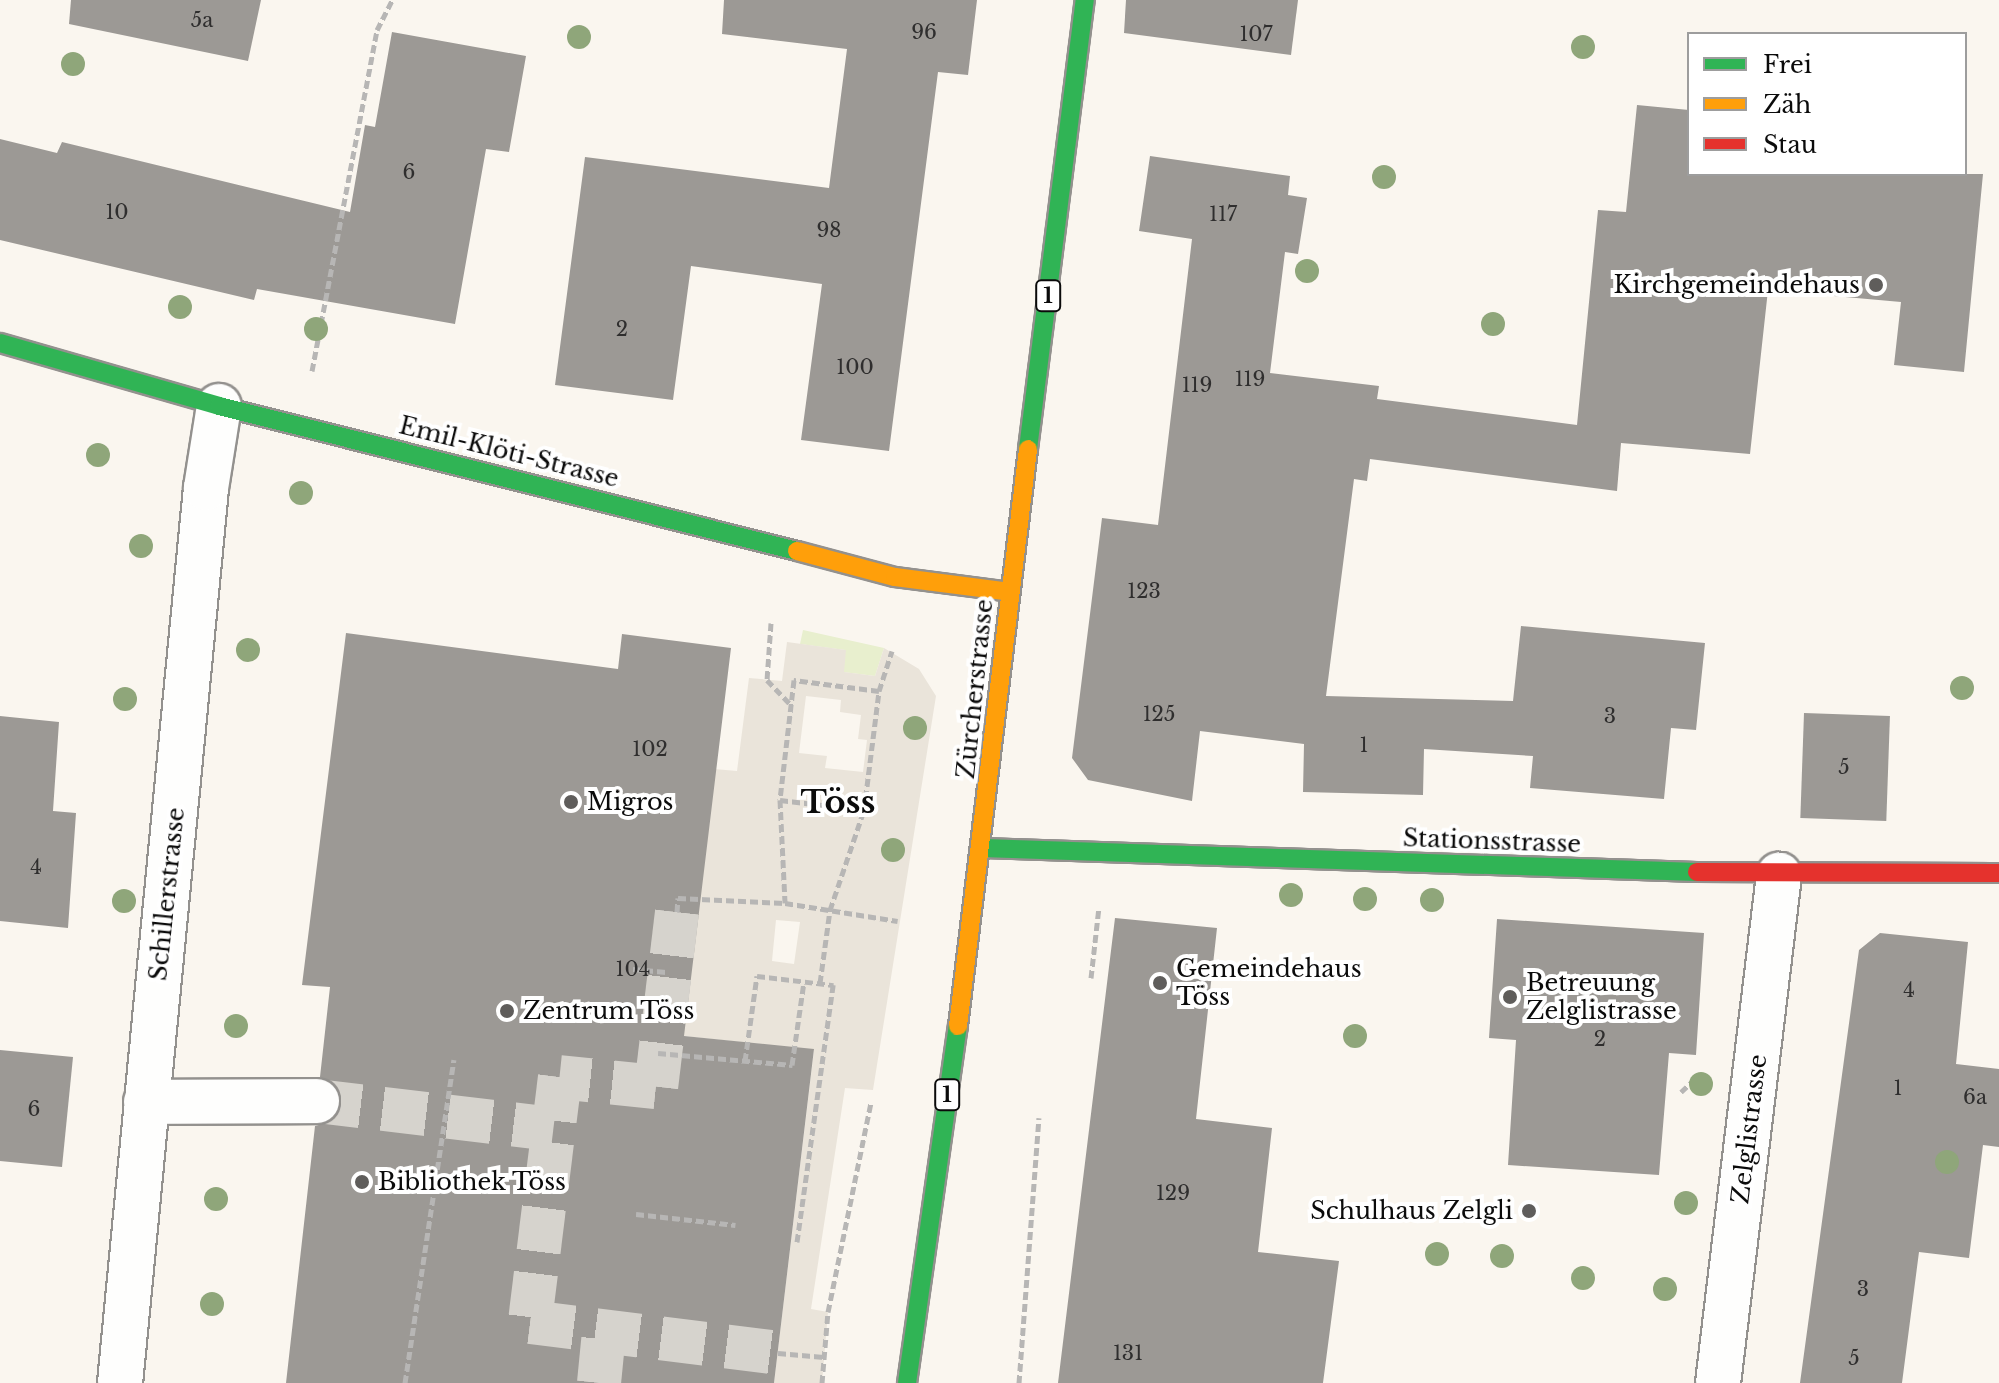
<!DOCTYPE html>
<meta charset="utf-8">
<style>
body{margin:0}
#map{position:relative;width:1999px;height:1383px;overflow:hidden;background:#faf6ef;font-family:"Libre Baskerville",serif}
div>[style]{position:absolute}
.green>*{inset:0;background:#e8efce}
.plaza>*{inset:0;background:#eae4da}
.building>*{inset:0;background:#9c9995;transform-origin:0 0}
.street-tunnel>*{height:44px;margin-top:-22px;transform-origin:0;background:repeating-linear-gradient(90deg,#d6d3cd 0 44px,transparent 0 66px)}
.path>*{height:5px;margin-top:-2.5px;transform-origin:0;background:repeating-linear-gradient(90deg,#b7b6b5 0 8px,transparent 0 12px)}
.roads{filter:drop-shadow(2px 0 #93918e) drop-shadow(-2px 0 #93918e) drop-shadow(0 2px #93918e) drop-shadow(0 -2px #93918e)}
.street>*{height:44px;margin:-22px;padding:0 22px;transform-origin:22px;border-radius:22px;background:#fefefd}
.fast>*{height:18px;margin:-9px;padding:0 9px;transform-origin:9px;border-radius:9px;background:#30b455}
.slow>*{height:18px;margin:-9px;padding:0 9px;transform-origin:9px;border-radius:9px;background:#ff9f0a}
.jam>*{height:18px;margin:-9px;padding:0 9px;transform-origin:9px;border-radius:9px;background:#e5322d}
.path-bridge>*{height:5px;margin-top:-2.5px;transform-origin:0;background:repeating-linear-gradient(90deg,#b7b6b5 0 8px,transparent 0 12px)}
.trees>*{width:24px;height:24px;margin:-12px;border-radius:50%;background:#8fa67a}
.dots>*{width:22px;height:22px;translate:-50% -50%;box-sizing:border-box;border:4px solid #fff;border-radius:50%}
span{translate:-50% -50%;white-space:nowrap;text-align:center;line-height:1.15;-webkit-text-stroke:8px #fff;paint-order:stroke}
.number-label{font-size:20px;color:#2f2e2e}
.number-label span{-webkit-text-stroke-width:0}
.shield-label span{padding:2px 6px;background:#fff;border:2px solid;border-radius:6px;-webkit-text-stroke-width:0}
.shield-label{font-size:22px;color:#0b0b0b;font-weight:700}
.poi-label{font-size:24px;color:#0b0b0b}
.right{translate:-100% -50%;text-align:right}
.left{translate:0 -50%;text-align:left}
.street-label{font-size:24px;color:#0b0b0b}
.district-label{font-size:32px;color:#0b0b0b;font-weight:700}
.legend{position:absolute;left:1687px;top:32px;width:280px;height:144px;box-sizing:border-box;background:#fff;border:2px solid #9d9d9d;margin:0;padding:10px 14px;list-style:none;font-size:24px;color:#0b0b0b}
.legend li{display:flex;align-items:center;gap:16px;height:40px}
.legend b{width:40px;border:2px solid #9d9d9d}
</style>
<div id="map">
<div class="green">
<div style="clip-path:polygon(803px 630px,884px 648px,875px 676px,843px 672px,845px 650px,800px 644px)"></div>
</div>
<div class="plaza">
<div style="clip-path:polygon(evenodd,787px 642px,846px 650px,844px 672px,875px 676px,884px 648px,919px 669px,936px 696px,873px 1090px,845px 1088px,811px 1309px,828px 1312px,822px 1383px,774px 1383px,814px 1050px,684px 1036px,680px 766px,737px 771px,749px 678px,782px 681px,787px 642px,806px 696px,841px 700px,840px 712px,861px 715px,858px 739px,867px 740px,863px 772px,825px 768px,827px 756px,799px 753px,806px 696px,787px 642px,776px 920px,800px 922px,794px 964px,772px 961px,776px 920px)"></div>
</div>
<div class="building">
<div style="clip-path:polygon(71px 0,261px 0,248px 61px,69px 24px)"></div>
<div style="clip-path:polygon(724px 0,977px 0,968px 75px,938px 72px,889px 451px,801px 440px,822px 284px,691px 266px,673px 400px,555px 385px,585px 157px,829px 188px,847px 49px,722px 34px)"></div>
<div style="clip-path:polygon(1126px 0,1298px 0,1291px 55px,1124px 33px)"></div>
<div style="clip-path:polygon(392px 32px,526px 56px,509px 152px,486px 149px,455px 324px,257px 289px,254px 300px,0 240px,0 139px,57px 153px,62px 142px,350px 212px,365px 125px,375px 127px)"></div>
<div style="clip-path:polygon(1637px 105px,1689px 110px,1689px 174px,1983px 174px,1964px 372px,1894px 365px,1901px 302px,1768px 290px,1750px 454px,1621px 443px,1617px 491px,1370px 459px,1367px 481px,1354px 479px,1326px 696px,1513px 701px,1521px 626px,1705px 643px,1696px 730px,1671px 728px,1664px 799px,1530px 788px,1533px 756px,1424px 749px,1423px 795px,1303px 792px,1304px 744px,1200px 731px,1192px 801px,1088px 780px,1072px 758px,1102px 518px,1158px 525px,1192px 239px,1139px 231px,1150px 156px,1290px 176px,1288px 195px,1307px 198px,1298px 254px,1285px 252px,1270px 373px,1379px 386px,1377px 399px,1577px 425px,1598px 210px,1626px 212px)"></div>
<div style="clip-path:polygon(346px 633px,618px 669px,622px 634px,731px 648px,684px 1036px,814px 1049px,774px 1383px,286px 1383px,315px 1126px,330px 1122px,342px 1102px,338px 1088px,320px 1077px,330px 987px,302px 985px)"></div>
<div style="left:1804px;top:713px;width:86px;height:105px;rotate:2deg"></div>
<div style="clip-path:polygon(0 716px,59px 722px,53px 811px,76px 813px,68px 928px,0 921px)"></div>
<div style="clip-path:polygon(1115px 918px,1217px 928px,1196px 1119px,1272px 1128px,1258px 1252px,1339px 1261px,1323px 1383px,1058px 1383px)"></div>
<div style="clip-path:polygon(1497px 919px,1704px 933px,1696px 1055px,1669px 1053px,1659px 1175px,1508px 1165px,1516px 1040px,1489px 1038px)"></div>
<div style="clip-path:polygon(1880px 933px,1968px 942px,1956px 1064px,1999px 1069px,1999px 1147px,1983px 1145px,1969px 1258px,1919px 1252px,1902px 1383px,1800px 1383px,1859px 950px)"></div>
<div style="clip-path:polygon(0 1050px,73px 1057px,62px 1167px,0 1161px)"></div>
</div>
<div class="street-tunnel">
<div style="left:677px;top:912px;width:176px;rotate:96.8deg"></div>
<div style="left:656px;top:1087px;width:97px;rotate:-174.1deg"></div>
<div style="left:560px;top:1077px;width:247px;rotate:97deg"></div>
<div style="left:530px;top:1322px;width:250px;rotate:7.1deg"></div>
<div style="left:317px;top:1101px;width:238px;rotate:6.8deg"></div>
<div style="left:599px;top:1383px;width:51px;rotate:-84.4deg"></div>
</div>
<div class="path">
<div style="left:312px;top:371px;width:347px;rotate:-79.2deg"></div>
<div style="left:377px;top:30px;width:34px;rotate:-63deg"></div>
<div style="left:771px;top:623px;width:57px;rotate:94deg"></div>
<div style="left:767px;top:680px;width:35px;rotate:46deg"></div>
<div style="left:879px;top:691px;width:42px;rotate:-72deg"></div>
<div style="left:780px;top:800px;width:103px;rotate:87.2deg"></div>
<div style="left:785px;top:903px;width:114px;rotate:9.1deg"></div>
<div style="left:677px;top:912px;width:14px;rotate:-86deg"></div>
<div style="left:678px;top:898px;width:107px;rotate:2.7deg"></div>
<div style="left:633px;top:969px;width:36px;rotate:5deg"></div>
<div style="left:1091px;top:978px;width:71px;rotate:-83.6deg"></div>
<div style="left:820px;top:983px;width:74px;rotate:-82.2deg"></div>
<div style="left:830px;top:910px;width:106px;rotate:-71.2deg"></div>
<div style="left:864px;top:810px;width:120px;rotate:-82.8deg"></div>
<div style="left:879px;top:691px;width:86px;rotate:-172.6deg"></div>
<div style="left:794px;top:680px;width:121px;rotate:96.7deg"></div>
<div style="left:780px;top:800px;width:85px;rotate:6.8deg"></div>
<div style="left:658px;top:1053px;width:135px;rotate:5.1deg"></div>
<div style="left:745px;top:1061px;width:86px;rotate:-82deg"></div>
<div style="left:1681px;top:1092px;width:21px;rotate:-43deg"></div>
<div style="left:636px;top:1214px;width:100px;rotate:6.3deg"></div>
<div style="left:797px;top:1242px;width:260px;rotate:-82deg"></div>
<div style="left:778px;top:1353px;width:46px;rotate:5deg"></div>
<div style="left:405px;top:1383px;width:327px;rotate:-81.4deg"></div>
<div style="left:822px;top:1383px;width:71px;rotate:-85.2deg"></div>
<div style="left:828px;top:1312px;width:213px;rotate:-78.4deg"></div>
<div style="left:1019px;top:1383px;width:266px;rotate:-85.7deg"></div>
</div>
<div class="roads">
<div class="street">
<div style="left:146px;top:1102px;width:171px;rotate:-0.3deg"></div>
<div style="left:120px;top:1383px;width:899px;rotate:-84.51deg"></div>
<div style="left:206px;top:488px;width:83px;rotate:-81deg"></div>
<div style="left:1718px;top:1383px;width:512px;rotate:-83.15deg"></div>
</div>
<div class="fast">
<div style="left:0;top:343px;width:228px;rotate:16deg"></div>
<div style="left:219px;top:406px;width:596px;rotate:14.08deg"></div>
<div style="left:1028px;top:449px;width:453px;rotate:-82.8deg"></div>
<div style="left:983px;top:848px;width:714px;rotate:1.93deg"></div>
<div style="left:907px;top:1383px;width:361px;rotate:-81.9deg"></div>
</div>
<div class="slow">
<div style="left:797px;top:551px;width:101px;rotate:14.9deg"></div>
<div style="left:895px;top:577px;width:116px;rotate:7.4deg"></div>
<div style="left:958px;top:1026px;width:581px;rotate:-83.08deg"></div>
</div>
<div class="jam">
<div style="left:1697px;top:872px;width:302px;rotate:0.2deg"></div>
</div>
</div>
<div class="path-bridge">
<div style="left:757px;top:976px;width:77px;rotate:6.8deg"></div>
<div style="left:792px;top:1065px;width:84px;rotate:-81.8deg"></div>
</div>
<div class="trees">
<div style="left:579px;top:37px"></div>
<div style="left:1583px;top:47px"></div>
<div style="left:73px;top:64px"></div>
<div style="left:1384px;top:177px"></div>
<div style="left:1307px;top:271px"></div>
<div style="left:180px;top:307px"></div>
<div style="left:1493px;top:324px"></div>
<div style="left:316px;top:329px"></div>
<div style="left:98px;top:455px"></div>
<div style="left:301px;top:493px"></div>
<div style="left:141px;top:546px"></div>
<div style="left:248px;top:650px"></div>
<div style="left:1962px;top:688px"></div>
<div style="left:125px;top:699px"></div>
<div style="left:915px;top:728px"></div>
<div style="left:893px;top:850px"></div>
<div style="left:1291px;top:895px"></div>
<div style="left:1365px;top:899px"></div>
<div style="left:1432px;top:900px"></div>
<div style="left:124px;top:901px"></div>
<div style="left:236px;top:1026px"></div>
<div style="left:1355px;top:1036px"></div>
<div style="left:1701px;top:1084px"></div>
<div style="left:1947px;top:1162px"></div>
<div style="left:216px;top:1199px"></div>
<div style="left:1686px;top:1203px"></div>
<div style="left:1437px;top:1254px"></div>
<div style="left:1502px;top:1256px"></div>
<div style="left:1583px;top:1278px"></div>
<div style="left:1665px;top:1289px"></div>
<div style="left:212px;top:1304px"></div>
</div>
<div class="dots">
<div style="left:1876px;top:285px;background:#5f5d5b"></div>
<div style="left:571px;top:802px;background:#5f5d5b"></div>
<div style="left:1160px;top:983px;background:#5f5d5b"></div>
<div style="left:1510px;top:997px;background:#5f5d5b"></div>
<div style="left:507px;top:1011px;background:#5f5d5b"></div>
<div style="left:362px;top:1182px;background:#5f5d5b"></div>
<div style="left:1529px;top:1211px;background:#5f5d5b"></div>
</div>
<div class="number-label">
<span style="left:202px;top:20px">5a</span>
<span style="left:924px;top:32px">96</span>
<span style="left:1256px;top:34px">107</span>
<span style="left:409px;top:172px">6</span>
<span style="left:117px;top:212px">10</span>
<span style="left:1223px;top:214px">117</span>
<span style="left:829px;top:230px">98</span>
<span style="left:622px;top:329px">2</span>
<span style="left:855px;top:367px">100</span>
<span style="left:1250px;top:379px">119</span>
<span style="left:1197px;top:385px">119</span>
<span style="left:1144px;top:591px">123</span>
<span style="left:1159px;top:714px">125</span>
<span style="left:1610px;top:716px">3</span>
<span style="left:1364px;top:745px">1</span>
<span style="left:650px;top:749px">102</span>
<span style="left:1844px;top:767px">5</span>
<span style="left:36px;top:867px">4</span>
<span style="left:633px;top:969px">104</span>
<span style="left:1909px;top:990px">4</span>
<span style="left:1600px;top:1039px">2</span>
<span style="left:1898px;top:1088px">1</span>
<span style="left:1975px;top:1097px">6a</span>
<span style="left:34px;top:1109px">6</span>
<span style="left:1173px;top:1193px">129</span>
<span style="left:1863px;top:1289px">3</span>
<span style="left:1128px;top:1353px">131</span>
<span style="left:1854px;top:1358px">5</span>
</div>
<div class="shield-label">
<span style="left:1048px;top:296px">1</span>
<span style="left:947px;top:1095px">1</span>
</div>
<div class="poi-label">
<span class="right" style="left:1860px;top:285px">Kirchgemeindehaus</span>
<span class="left" style="left:587px;top:802px">Migros</span>
<span class="left" style="left:1176px;top:983px">Gemeindehaus<br>Töss</span>
<span class="left" style="left:1526px;top:997px">Betreuung<br>Zelglistrasse</span>
<span class="left" style="left:523px;top:1011px">Zentrum Töss</span>
<span class="left" style="left:378px;top:1182px">Bibliothek Töss</span>
<span class="right" style="left:1513px;top:1211px">Schulhaus Zelgli</span>
</div>
<div class="street-label">
<span style="left:509px;top:452px;rotate:14deg">Emil-Klöti-Strasse</span>
<span style="left:975px;top:689px;rotate:-84deg">Zürcherstrasse</span>
<span style="left:1492px;top:841px;rotate:2deg">Stationsstrasse</span>
<span style="left:167px;top:894px;rotate:-84deg">Schillerstrasse</span>
<span style="left:1749px;top:1129px;rotate:-83deg">Zelglistrasse</span>
</div>
<div class="district-label">
<span style="left:838px;top:802px">Töss</span>
</div>
<ul class="legend">
<li><b style="height:10px;background:#30b455"></b>Frei</li>
<li><b style="height:10px;background:#ff9f0a"></b>Zäh</li>
<li><b style="height:10px;background:#e5322d"></b>Stau</li>
</ul>
</div>
